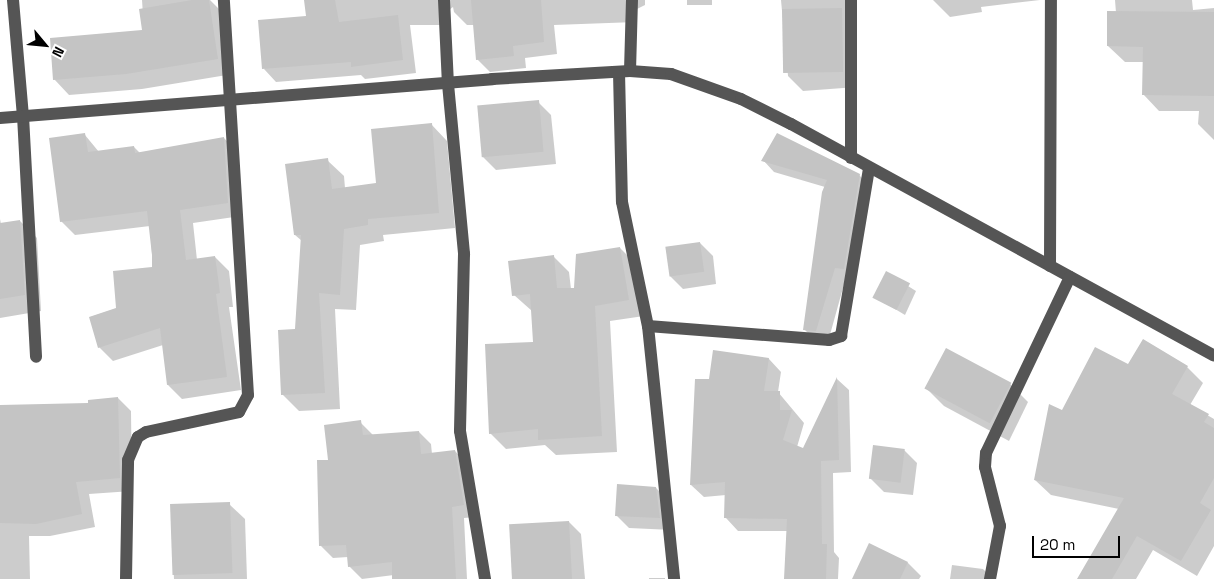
<!DOCTYPE html>
<style>
body{margin:0}
#map{position:relative;width:1214px;height:579px;overflow:hidden;background:#fff;font-family:"Space Grotesk",sans-serif}
div>[style]{position:absolute}
.shadow>*{inset:0;background:#0003;transform-origin:0 0}
.building>*{inset:0;background:#c4c4c4;transform-origin:0 0}
.minor>*{height:12px;margin:-6px;padding:0 6px;transform-origin:6px;border-radius:6px;background:#555}
span{translate:-50% -50%;white-space:nowrap;text-align:center;line-height:1.15;-webkit-text-stroke:4px #fff;paint-order:stroke}
.north{position:absolute;left:20px;top:20px;width:50px;height:50px;-webkit-text-stroke:4px #fff;paint-order:stroke;rotate:118deg;font-size:14px;font-weight:700;line-height:20px;text-align:center;color:#000}
.north::after{content:'';display:block;margin:auto;width:18px;height:22px;background:#000;clip-path:polygon(50% 0,100% 100%,50% 72%,0 100%)}
.scale{position:absolute;left:1032px;top:536px;width:88px;height:22px;box-sizing:border-box;border:2px solid #000;border-top:0;padding-left:6px;font-size:15px;line-height:18px;white-space:nowrap;color:#000;-webkit-text-stroke:4px #fff;paint-order:stroke}
</style>
<div id="map">
<div class="shadow">
<div style="clip-path:polygon(142px 0,210px 0,224px 14px,233px 74px,142px 89px,69px 95px,54px 79px,144px 31px)"></div>
<div style="clip-path:polygon(305px 0,645px 0,645px 5px,637px 9px,636px 22px,554px 25px,557px 54px,525px 58px,526px 68px,490px 72px,477px 59px,474px 25px,467px 25px,454px 12px,453px 7px,449px 10px,449px 25px,410px 25px,416px 73px,365px 79px,361px 75px,276px 82px,264px 69px,308px 18px)"></div>
<div style="left:687px;top:0;width:25px;height:5px"></div>
<div style="clip-path:polygon(855px 0,857px 87px,803px 91px,788px 76px,781px 0)"></div>
<div style="clip-path:polygon(933px 0,1040px 0,981px 7px,982px 12px,950px 17px)"></div>
<div style="clip-path:polygon(1115px 0,1192px 0,1193px 10px,1214px 8px,1214px 140px,1198px 124px,1199px 111px,1159px 111px,1143px 94px,1144px 62px,1125px 62px,1108px 46px,1116px 13px)"></div>
<div style="clip-path:polygon(538px 102px,551px 115px,556px 164px,496px 170px,483px 157px)"></div>
<div style="clip-path:polygon(431px 124px,447px 141px,455px 228px,383px 235px,384px 241px,360px 245px,356px 310px,335px 309px,340px 409px,299px 411px,282px 394px,297px 330px,302px 241px,295px 235px,327px 160px,344px 176px,345px 188px,377px 184px)"></div>
<div style="clip-path:polygon(85px 135px,99px 152px,134px 147px,140px 153px,224px 138px,237px 152px,241px 216px,193px 223px,197px 260px,215px 257px,229px 271px,233px 307px,229px 307px,241px 390px,182px 399px,168px 385px,163px 345px,113px 361px,99px 347px,117px 309px,153px 268px,150px 226px,75px 235px,61px 221px)"></div>
<div style="clip-path:polygon(763px 160px,859px 175px,871px 187px,828px 342px,816px 341px,804px 329px,825px 187px,774px 172px)"></div>
<div style="clip-path:polygon(0 219px,1px 224px,20px 221px,37px 238px,41px 311px,0 318px)"></div>
<div style="clip-path:polygon(700px 243px,713px 256px,716px 284px,683px 289px,670px 276px)"></div>
<div style="clip-path:polygon(620px 248px,636px 264px,644px 316px,610px 321px,617px 452px,556px 455px,545px 445px,506px 449px,490px 433px,534px 343px,532px 311px,514px 295px,553px 256px,569px 272px,571px 289px,575px 289px)"></div>
<div style="clip-path:polygon(887px 273px,916px 291px,905px 315px,875px 297px)"></div>
<div style="clip-path:polygon(769px 359px,781px 372px,778px 392px,804px 423px,797px 447px,804px 450px,837px 379px,849px 390px,851px 472px,833px 473px,834px 552px,839px 558px,838px 579px,785px 579px,787px 531px,738px 531px,726px 518px,726px 495px,704px 497px,691px 485px,710px 381px)"></div>
<div style="clip-path:polygon(1129px 366px,1187px 367px,1203px 383px,1190px 405px,1214px 419px,1214px 546px,1197px 576px,1153px 550px,1136px 579px,1078px 579px,1119px 509px,1051px 495px,1035px 480px,1062px 412px)"></div>
<div style="clip-path:polygon(1010px 384px,1028px 402px,1009px 441px,944px 406px,926px 388px)"></div>
<div style="clip-path:polygon(118px 398px,131px 411px,132px 491px,89px 494px,95px 527px,50px 536px,29px 536px,30px 579px,0 579px,0 407px,89px 404px)"></div>
<div style="clip-path:polygon(360px 422px,373px 435px,419px 432px,431px 444px,432px 454px,455px 451px,467px 464px,476px 517px,464px 518px,467px 579px,394px 579px,394px 575px,362px 579px,349px 566px,348px 557px,333px 558px,321px 546px,330px 461px)"></div>
<div style="clip-path:polygon(904px 450px,917px 463px,913px 495px,884px 492px,871px 479px)"></div>
<div style="clip-path:polygon(656px 488px,669px 501px,672px 530px,629px 528px,616px 515px)"></div>
<div style="clip-path:polygon(229px 504px,245px 519px,247px 579px,174px 579px,171px 506px)"></div>
<div style="clip-path:polygon(569px 522px,581px 534px,585px 579px,515px 579px,510px 525px)"></div>
<div style="clip-path:polygon(869px 545px,908px 563px,921px 576px,919px 579px,854px 579px)"></div>
<div style="clip-path:polygon(952px 565px,983px 569px,993px 579px,950px 579px)"></div>
<div style="left:649px;top:578px;width:16px;height:1px"></div>
</div>
<div class="building">
<div style="clip-path:polygon(192px 0,209px 0,218px 59px,126px 74px,53px 80px,50px 38px,142px 30px,139px 9px)"></div>
<div style="clip-path:polygon(304px 0,335px 0,339px 22px,398px 15px,403px 60px,351px 67px,351px 62px,262px 69px,258px 20px,306px 16px)"></div>
<div style="clip-path:polygon(471px 0,541px 0,544px 42px,513px 46px,514px 56px,476px 60px)"></div>
<div style="left:842px;top:8px;width:64px;height:60px;rotate:89deg"></div>
<div style="clip-path:polygon(1107px 11px,1214px 12px,1214px 96px,1142px 95px,1143px 47px,1107px 46px)"></div>
<div style="left:539px;top:100px;width:52px;height:62px;rotate:85deg"></div>
<div style="clip-path:polygon(432px 123px,439px 213px,368px 219px,368px 225px,344px 229px,340px 295px,319px 293px,325px 393px,281px 395px,278px 330px,295px 329px,301px 235px,294px 235px,285px 164px,328px 158px,332px 189px,376px 183px,371px 129px)"></div>
<div style="clip-path:polygon(85px 133px,88px 152px,134px 146px,135px 153px,224px 137px,228px 203px,180px 210px,186px 260px,215px 256px,220px 293px,216px 294px,227px 377px,167px 385px,160px 328px,98px 348px,89px 317px,116px 308px,113px 271px,152px 267px,152px 255px,147px 211px,60px 222px,49px 138px)"></div>
<div style="clip-path:polygon(777px 133px,860px 174px,844px 269px,835px 268px,816px 331px,803px 330px,822px 192px,827px 180px,761px 161px)"></div>
<div style="clip-path:polygon(20px 220px,25px 295px,0 299px,0 223px)"></div>
<div style="left:700px;top:242px;width:30px;height:35px;rotate:82deg"></div>
<div style="clip-path:polygon(620px 247px,629px 300px,595px 306px,602px 436px,538px 440px,538px 429px,489px 434px,485px 344px,533px 342px,530px 294px,512px 296px,508px 261px,554px 255px,557px 288px,574px 288px,576px 254px)"></div>
<div style="left:886px;top:271px;width:27px;height:30px;rotate:27deg"></div>
<div style="clip-path:polygon(1143px 339px,1188px 366px,1172px 394px,1209px 414px,1204px 422px,1214px 428px,1214px 478px,1200px 503px,1211px 510px,1181px 561px,1137px 536px,1112px 579px,1077px 579px,1124px 498px,1034px 480px,1049px 404px,1062px 410px,1095px 347px,1128px 364px)"></div>
<div style="left:946px;top:348px;width:74px;height:46px;rotate:28deg"></div>
<div style="clip-path:polygon(713px 350px,769px 358px,764px 391px,780px 391px,780px 410px,792px 410px,783px 440px,803px 448px,837px 377px,839px 460px,821px 461px,822px 544px,827px 544px,826px 579px,784px 579px,787px 519px,724px 518px,725px 482px,690px 485px,695px 379px,709px 379px)"></div>
<div style="clip-path:polygon(118px 397px,120px 478px,76px 482px,82px 514px,36px 524px,0 523px,0 405px,88px 403px,88px 400px)"></div>
<div style="clip-path:polygon(361px 420px,363px 435px,419px 431px,421px 454px,455px 450px,464px 505px,452px 507px,456px 579px,392px 579px,392px 562px,348px 567px,346px 545px,319px 546px,317px 460px,328px 460px,324px 425px)"></div>
<div style="left:873px;top:445px;width:32px;height:34px;rotate:7deg"></div>
<div style="clip-path:polygon(617px 484px,656px 487px,660px 518px,615px 516px)"></div>
<div style="left:230px;top:502px;width:71px;height:60px;rotate:88deg"></div>
<div style="left:569px;top:521px;width:58px;height:60px;rotate:87deg"></div>
<div style="clip-path:polygon(869px 543px,908px 562px,900px 579px,852px 579px)"></div>
</div>
<div class="minor">
<div style="left:13px;top:0;width:116px;rotate:85.1deg"></div>
<div style="left:23px;top:116px;width:241px;rotate:86.9deg"></div>
<div style="left:444px;top:0;width:84px;rotate:87.3deg"></div>
<div style="left:448px;top:84px;width:171px;rotate:84.6deg"></div>
<div style="left:464px;top:254px;width:177px;rotate:91.3deg"></div>
<div style="left:460px;top:431px;width:150px;rotate:80.4deg"></div>
<div style="left:630px;top:71px;width:71px;rotate:-88.4deg"></div>
<div style="left:619px;top:72px;width:130px;rotate:88.7deg"></div>
<div style="left:622px;top:202px;width:127px;rotate:78.2deg"></div>
<div style="left:648px;top:326px;width:254px;rotate:84.1deg"></div>
<div style="left:0;top:118px;width:494px;rotate:-4.5deg"></div>
<div style="left:492px;top:79px;width:138px;rotate:-3.3deg"></div>
<div style="left:630px;top:71px;width:41px;rotate:4.2deg"></div>
<div style="left:671px;top:74px;width:74px;rotate:19.7deg"></div>
<div style="left:741px;top:99px;width:56px;rotate:26.6deg"></div>
<div style="left:791px;top:124px;width:482px;rotate:28.7deg"></div>
<div style="left:851px;top:158px;width:158px;rotate:-90deg"></div>
<div style="left:1050px;top:266px;width:266px;rotate:-89.8deg"></div>
<div style="left:648px;top:326px;width:182px;rotate:4.4deg"></div>
<div style="left:829px;top:340px;width:13px;rotate:-18deg"></div>
<div style="left:841px;top:336px;width:170px;rotate:-80.5deg"></div>
<div style="left:126px;top:579px;width:119px;rotate:-89deg"></div>
<div style="left:128px;top:460px;width:25px;rotate:-67deg"></div>
<div style="left:138px;top:437px;width:9px;rotate:-32deg"></div>
<div style="left:146px;top:432px;width:95px;rotate:-12.1deg"></div>
<div style="left:239px;top:412px;width:19px;rotate:-62deg"></div>
<div style="left:248px;top:395px;width:396px;rotate:-93.5deg"></div>
<div style="left:990px;top:579px;width:54px;rotate:-79.3deg"></div>
<div style="left:1000px;top:526px;width:61px;rotate:-104.3deg"></div>
<div style="left:985px;top:467px;width:14px;rotate:-86deg"></div>
<div style="left:986px;top:453px;width:195px;rotate:-64.5deg"></div>
</div>
<div class="north">N</div>
<div class="scale">20 m</div>
</div>
